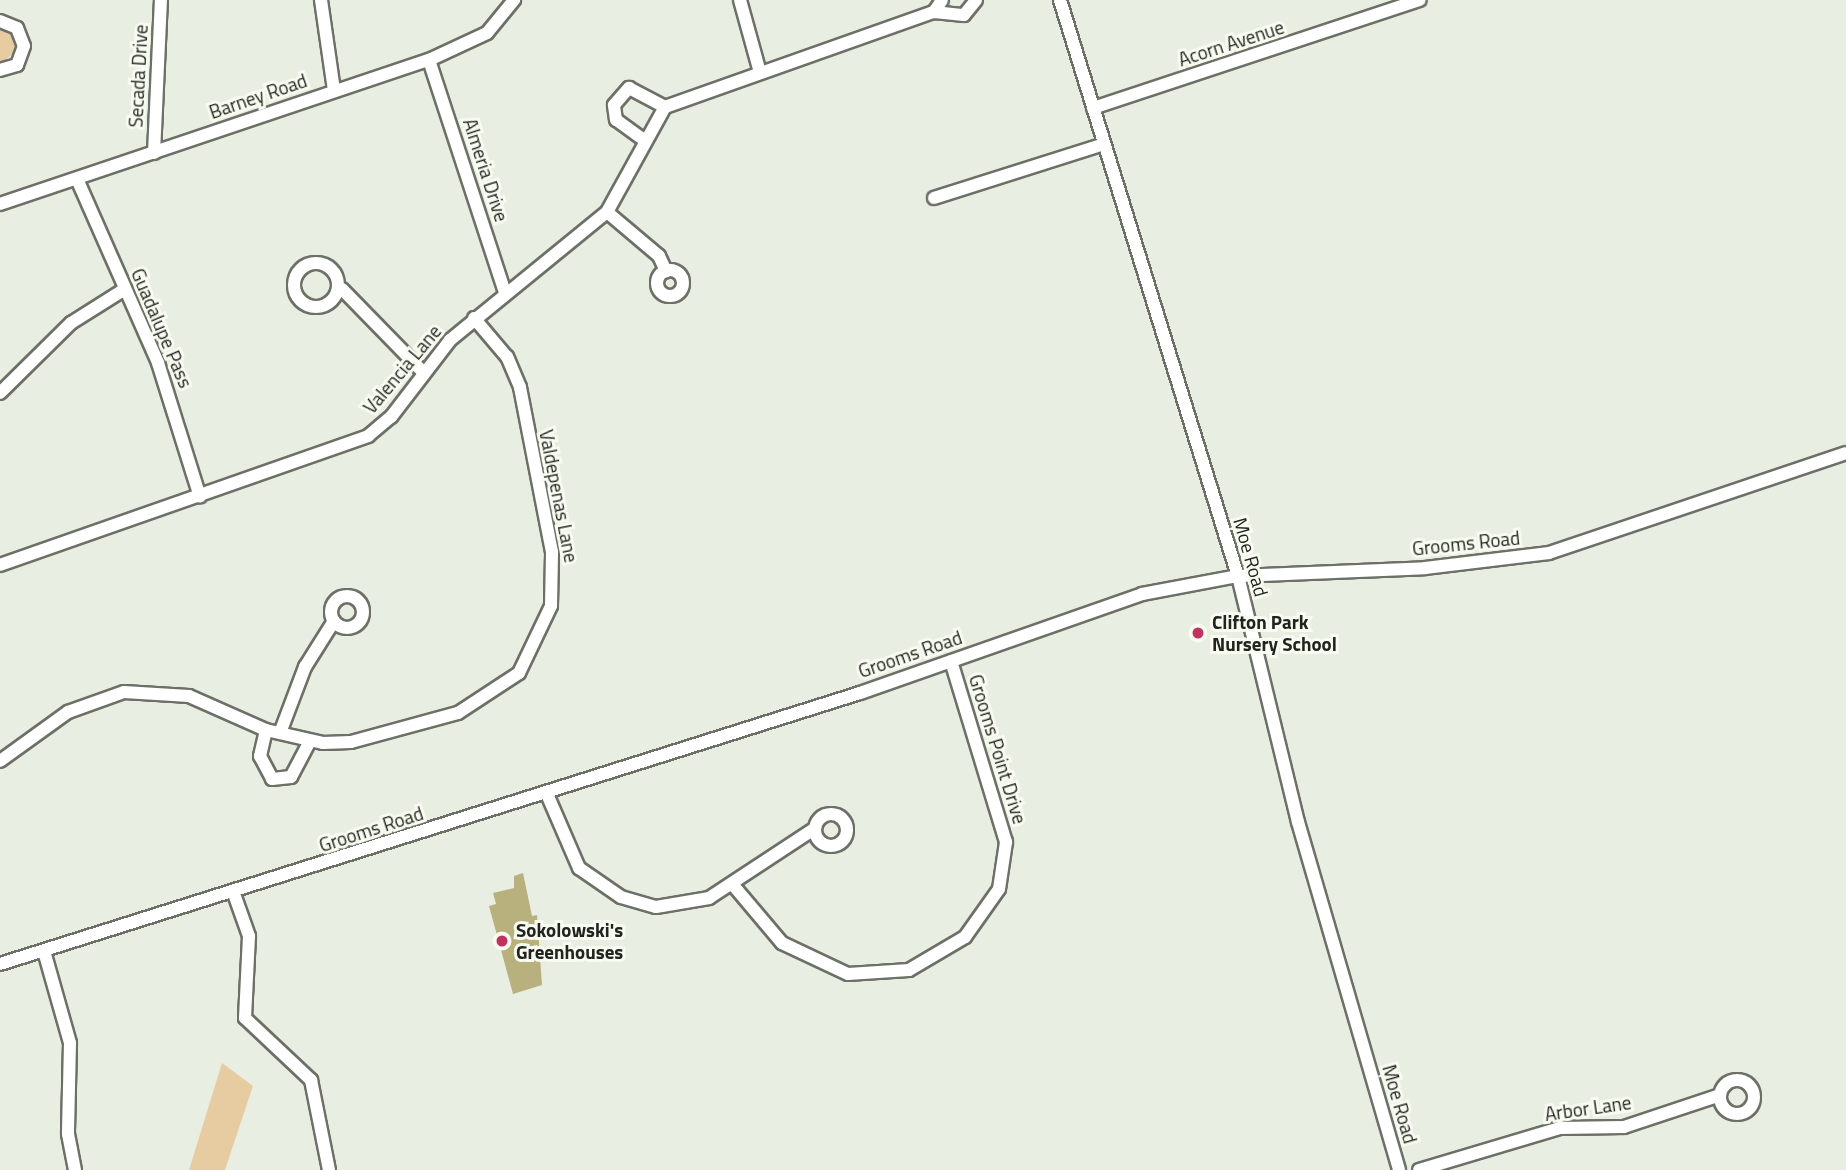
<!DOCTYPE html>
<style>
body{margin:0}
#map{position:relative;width:1846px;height:1170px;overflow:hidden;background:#e9eee3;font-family:"Titillium Web",sans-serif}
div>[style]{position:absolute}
.green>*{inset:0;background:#e8cca1}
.building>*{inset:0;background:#b8b17d}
.roads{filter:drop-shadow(2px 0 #6c7067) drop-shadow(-2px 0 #6c7067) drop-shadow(0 2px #6c7067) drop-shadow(0 -2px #6c7067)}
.minor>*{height:12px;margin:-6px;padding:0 6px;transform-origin:6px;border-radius:6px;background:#fff}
.minor>.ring{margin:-6px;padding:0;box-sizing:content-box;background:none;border:12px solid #fff;border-radius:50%}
.dots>*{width:19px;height:19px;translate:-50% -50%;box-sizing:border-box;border:4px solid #f7fbf0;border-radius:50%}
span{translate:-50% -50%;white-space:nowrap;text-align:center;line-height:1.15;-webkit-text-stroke:6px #f7fbf0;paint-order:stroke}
.street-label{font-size:19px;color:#222320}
.poi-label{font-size:19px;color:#222320;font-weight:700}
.left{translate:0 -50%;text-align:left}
</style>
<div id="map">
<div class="green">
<div style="clip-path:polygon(0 26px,15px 30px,18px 49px,0 65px)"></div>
<div style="clip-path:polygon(222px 1063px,253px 1086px,225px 1170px,189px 1170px)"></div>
</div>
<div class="building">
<div style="clip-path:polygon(523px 873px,532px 916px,537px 915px,542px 985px,513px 994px,489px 906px,496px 904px,493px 893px,514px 888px,514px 876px)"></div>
</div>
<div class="roads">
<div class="minor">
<div style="left:321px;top:0;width:91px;rotate:81.8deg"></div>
<div style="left:740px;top:0;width:72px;rotate:74.6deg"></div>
<div style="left:1060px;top:0;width:603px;rotate:72.83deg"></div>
<div style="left:1238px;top:576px;width:253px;rotate:76.3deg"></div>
<div style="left:1298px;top:822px;width:362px;rotate:73.8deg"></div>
<div style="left:934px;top:12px;width:14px;rotate:-56deg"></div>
<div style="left:0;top:21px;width:18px;rotate:22deg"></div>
<div style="left:17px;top:28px;width:19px;rotate:69deg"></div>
<div style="left:24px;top:46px;width:20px;rotate:110deg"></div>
<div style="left:17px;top:65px;width:18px;rotate:164deg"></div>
<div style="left:429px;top:60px;width:244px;rotate:71.9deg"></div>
<div style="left:1093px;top:108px;width:344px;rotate:-18.3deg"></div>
<div style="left:644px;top:140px;width:34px;rotate:-144deg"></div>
<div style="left:616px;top:120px;width:15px;rotate:-98deg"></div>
<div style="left:614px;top:105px;width:23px;rotate:-49deg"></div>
<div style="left:629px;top:88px;width:41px;rotate:27.8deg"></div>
<div style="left:665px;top:107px;width:285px;rotate:-19.5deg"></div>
<div style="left:934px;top:12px;width:30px;rotate:6deg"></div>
<div style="left:964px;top:15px;width:19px;rotate:-51deg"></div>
<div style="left:154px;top:153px;width:153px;rotate:-87.4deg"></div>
<div style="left:77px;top:179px;width:201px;rotate:66.2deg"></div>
<div style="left:158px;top:363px;width:140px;rotate:72.6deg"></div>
<div style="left:934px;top:198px;width:178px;rotate:-17.6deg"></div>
<div style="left:0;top:204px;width:453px;rotate:-18.6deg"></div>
<div style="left:429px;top:60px;width:64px;rotate:-25deg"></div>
<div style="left:487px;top:33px;width:43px;rotate:-50.7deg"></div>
<div style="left:607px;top:212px;width:68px;rotate:40.2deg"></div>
<div style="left:659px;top:256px;width:17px;rotate:65deg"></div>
<div class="ring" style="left:294px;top:263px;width:32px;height:32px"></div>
<div class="ring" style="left:657px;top:270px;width:14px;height:14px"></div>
<div style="left:342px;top:289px;width:117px;rotate:45.7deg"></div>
<div style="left:0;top:393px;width:100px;rotate:-44.6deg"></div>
<div style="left:71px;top:323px;width:64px;rotate:-32.2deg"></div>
<div style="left:0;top:565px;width:390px;rotate:-19.3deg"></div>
<div style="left:368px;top:436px;width:30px;rotate:-40deg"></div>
<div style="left:391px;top:417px;width:97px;rotate:-52.5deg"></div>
<div style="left:450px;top:340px;width:203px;rotate:-39.2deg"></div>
<div style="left:607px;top:212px;width:120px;rotate:-61.1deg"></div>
<div class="ring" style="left:331px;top:596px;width:20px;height:20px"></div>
<div style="left:266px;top:730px;width:27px;rotate:103deg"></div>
<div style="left:260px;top:756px;width:26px;rotate:62deg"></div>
<div style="left:272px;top:779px;width:19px;rotate:-6deg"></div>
<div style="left:291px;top:777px;width:41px;rotate:-62.2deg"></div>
<div style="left:280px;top:733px;width:71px;rotate:-69.3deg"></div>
<div style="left:305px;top:667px;width:54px;rotate:-57.8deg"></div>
<div style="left:0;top:761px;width:84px;rotate:-35.8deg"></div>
<div style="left:68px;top:712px;width:59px;rotate:-19.7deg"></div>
<div style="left:124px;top:692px;width:65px;rotate:3.5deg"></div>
<div style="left:189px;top:696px;width:84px;rotate:23.8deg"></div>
<div style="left:266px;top:730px;width:58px;rotate:12.8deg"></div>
<div style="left:323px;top:743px;width:28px;rotate:-2deg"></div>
<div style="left:351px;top:742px;width:111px;rotate:-15.2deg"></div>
<div style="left:458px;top:713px;width:73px;rotate:-33.3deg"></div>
<div style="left:519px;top:673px;width:74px;rotate:-64.5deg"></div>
<div style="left:551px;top:606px;width:54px;rotate:-88.9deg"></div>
<div style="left:552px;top:552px;width:168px;rotate:-101deg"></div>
<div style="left:520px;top:387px;width:33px;rotate:-113deg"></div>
<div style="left:507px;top:357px;width:51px;rotate:-130.2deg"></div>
<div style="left:547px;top:794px;width:81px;rotate:66.6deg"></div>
<div style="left:579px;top:868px;width:51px;rotate:34.6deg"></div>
<div style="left:621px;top:897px;width:36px;rotate:16deg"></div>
<div style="left:656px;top:907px;width:54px;rotate:-9.6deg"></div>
<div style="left:709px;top:898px;width:126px;rotate:-33.3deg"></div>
<div class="ring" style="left:815px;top:814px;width:20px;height:20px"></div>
<div style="left:733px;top:885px;width:76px;rotate:49.8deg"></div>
<div style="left:782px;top:943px;width:73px;rotate:25.2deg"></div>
<div style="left:848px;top:974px;width:61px;rotate:-3.8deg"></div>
<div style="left:909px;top:970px;width:65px;rotate:-30.5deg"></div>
<div style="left:965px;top:937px;width:59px;rotate:-54.7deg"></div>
<div style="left:999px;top:889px;width:48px;rotate:-81.5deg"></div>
<div style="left:1006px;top:842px;width:189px;rotate:-106.9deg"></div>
<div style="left:233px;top:891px;width:48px;rotate:70.4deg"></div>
<div style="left:249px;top:936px;width:82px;rotate:92.8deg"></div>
<div style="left:245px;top:1018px;width:91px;rotate:43.2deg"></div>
<div style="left:311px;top:1080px;width:92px;rotate:78.7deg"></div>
<div style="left:44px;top:951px;width:96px;rotate:74.2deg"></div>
<div style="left:70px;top:1043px;width:91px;rotate:91.3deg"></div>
<div style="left:68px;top:1134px;width:37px;rotate:79deg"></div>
<div style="left:0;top:964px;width:902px;rotate:-17.49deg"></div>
<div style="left:860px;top:693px;width:299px;rotate:-19.3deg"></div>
<div style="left:1142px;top:594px;width:98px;rotate:-10.6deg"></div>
<div style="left:1238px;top:576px;width:187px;rotate:-2.4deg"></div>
<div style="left:1425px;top:568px;width:125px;rotate:-6.9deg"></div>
<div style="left:1549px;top:553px;width:313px;rotate:-18.6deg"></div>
<div class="ring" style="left:1720px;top:1080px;width:22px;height:22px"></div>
<div style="left:1419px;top:1170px;width:147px;rotate:-16.6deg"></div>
<div style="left:1560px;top:1128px;width:64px;rotate:-0.9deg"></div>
<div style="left:1624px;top:1127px;width:101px;rotate:-18.4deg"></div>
</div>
</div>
<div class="dots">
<div style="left:1198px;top:633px;background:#c1325f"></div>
<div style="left:502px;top:941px;background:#c1325f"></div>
</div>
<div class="street-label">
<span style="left:1231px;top:43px;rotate:-18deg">Acorn Avenue</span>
<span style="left:138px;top:76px;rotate:-87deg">Secada Drive</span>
<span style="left:258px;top:96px;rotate:-19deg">Barney Road</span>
<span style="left:486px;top:170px;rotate:72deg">Almeria Drive</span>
<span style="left:162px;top:328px;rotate:67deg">Guadalupe Pass</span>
<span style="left:402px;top:369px;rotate:-50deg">Valencia Lane</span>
<span style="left:559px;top:496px;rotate:79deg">Valdepenas Lane</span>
<span style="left:1466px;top:543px;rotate:-6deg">Grooms Road</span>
<span style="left:1251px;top:557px;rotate:74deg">Moe Road</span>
<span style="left:910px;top:654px;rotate:-19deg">Grooms Road</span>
<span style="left:998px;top:749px;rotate:73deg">Grooms Point Drive</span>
<span style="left:371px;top:829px;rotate:-18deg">Grooms Road</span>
<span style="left:1400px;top:1104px;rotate:74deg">Moe Road</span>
<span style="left:1588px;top:1108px;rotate:-8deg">Arbor Lane</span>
</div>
<div class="poi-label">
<span class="left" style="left:1212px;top:633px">Clifton Park<br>Nursery School</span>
<span class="left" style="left:516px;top:941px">Sokolowski's<br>Greenhouses</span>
</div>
</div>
